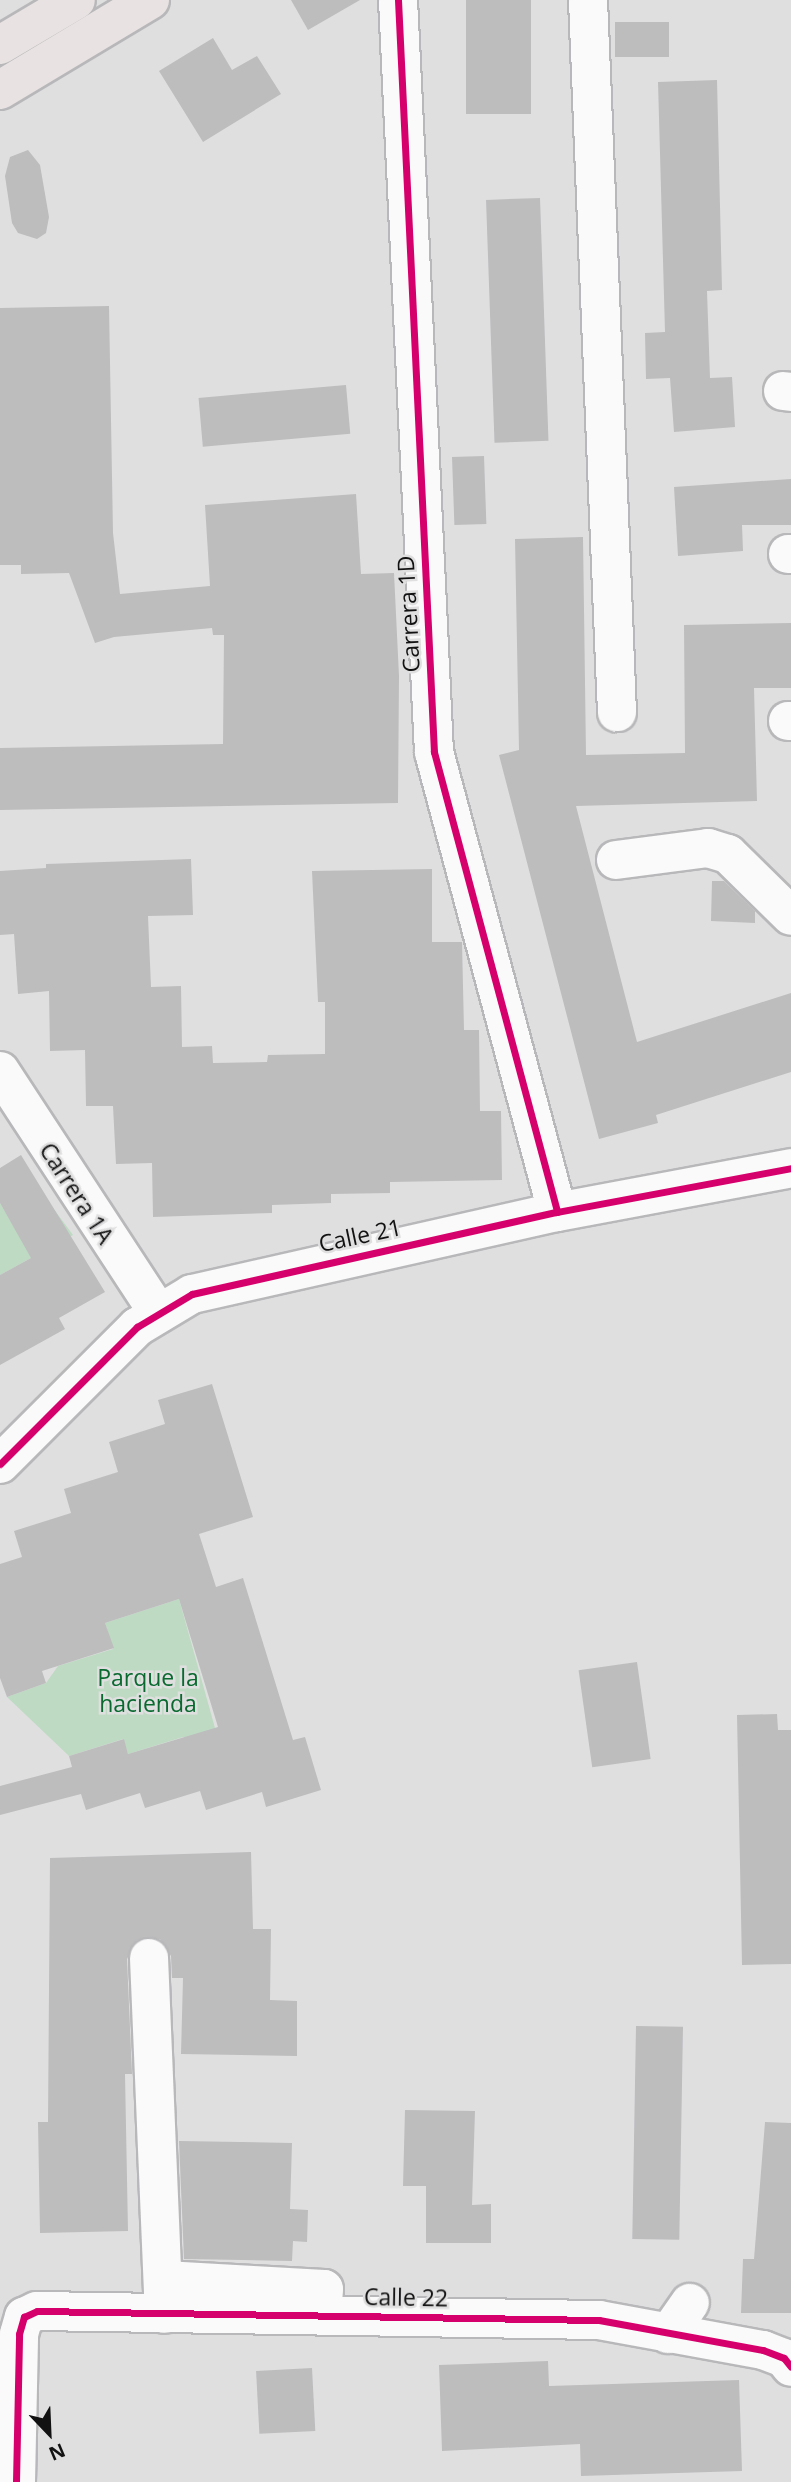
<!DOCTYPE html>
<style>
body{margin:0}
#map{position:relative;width:791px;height:2482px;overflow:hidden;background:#dfdfe0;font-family:"Open Sans",sans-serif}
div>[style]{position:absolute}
.green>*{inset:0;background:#bedac3}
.building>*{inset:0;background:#bdbdbe;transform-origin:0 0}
.roads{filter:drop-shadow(2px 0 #b8b8ba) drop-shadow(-2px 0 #b8b8ba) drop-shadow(0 2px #b8b8ba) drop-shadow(0 -2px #b8b8ba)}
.minor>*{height:38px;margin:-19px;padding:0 19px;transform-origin:19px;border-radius:19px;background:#fafafa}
.major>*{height:38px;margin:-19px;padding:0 19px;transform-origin:19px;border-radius:19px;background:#e8e2e2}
.cycleway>*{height:7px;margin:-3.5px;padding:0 3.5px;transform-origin:3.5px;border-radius:3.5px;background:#d6006c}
span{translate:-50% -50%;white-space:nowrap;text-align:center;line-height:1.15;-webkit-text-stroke:5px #dfdfe0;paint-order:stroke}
.street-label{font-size:23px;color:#121213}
.park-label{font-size:23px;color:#09692f}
.north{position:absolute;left:14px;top:2398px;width:70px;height:70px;-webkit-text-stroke:5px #dfdfe0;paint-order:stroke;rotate:157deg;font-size:19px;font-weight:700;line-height:28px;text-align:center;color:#121213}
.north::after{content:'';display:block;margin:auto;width:24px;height:32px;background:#121213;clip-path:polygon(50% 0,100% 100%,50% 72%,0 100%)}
</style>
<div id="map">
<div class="green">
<div style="clip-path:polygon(0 1203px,13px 1225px,50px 1204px,73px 1235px,0 1275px)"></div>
<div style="clip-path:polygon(179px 1599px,220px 1746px,183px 1737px,128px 1754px,123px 1739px,69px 1756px,7px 1697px,46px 1683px,58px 1666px,113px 1649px,105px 1623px)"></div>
</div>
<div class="building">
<div style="clip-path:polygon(291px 0,360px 0,308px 30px)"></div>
<div style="left:466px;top:0;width:65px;height:114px"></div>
<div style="left:669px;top:22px;width:35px;height:54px;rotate:90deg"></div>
<div style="clip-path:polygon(213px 38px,232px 70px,257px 56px,281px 94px,203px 142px,159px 71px)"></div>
<div style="clip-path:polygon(717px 80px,722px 290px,707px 291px,710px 378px,732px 377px,735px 427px,674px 432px,670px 378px,646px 379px,645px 333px,665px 332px,658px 82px)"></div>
<div style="clip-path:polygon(28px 150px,40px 165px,49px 217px,46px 233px,37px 239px,18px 233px,12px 223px,5px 176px,10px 157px)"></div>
<div style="left:540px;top:198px;width:243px;height:54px;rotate:88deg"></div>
<div style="clip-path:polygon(109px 306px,113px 533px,120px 594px,210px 586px,205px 505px,356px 494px,361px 574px,394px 573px,399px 676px,398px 803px,0 810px,0 748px,223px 744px,224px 635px,213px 635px,212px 628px,114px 637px,95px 643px,69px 573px,21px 574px,21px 565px,0 565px,0 308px)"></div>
<div style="left:346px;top:385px;width:49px;height:148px;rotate:85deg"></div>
<div style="left:484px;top:456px;width:68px;height:32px;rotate:88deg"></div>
<div style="clip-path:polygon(791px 479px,791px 525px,742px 525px,743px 551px,678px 556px,674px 487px)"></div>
<div style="clip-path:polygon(583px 537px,586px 755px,685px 753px,684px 625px,791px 623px,791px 688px,754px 688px,757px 801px,576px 806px,637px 1042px,791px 993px,791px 1072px,656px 1115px,658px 1123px,599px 1139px,499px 755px,519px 750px,515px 539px)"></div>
<div style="clip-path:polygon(191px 859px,193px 915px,148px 916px,151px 987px,181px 986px,182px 1047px,212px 1046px,213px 1063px,267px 1062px,268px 1055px,325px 1054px,325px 1002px,318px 1002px,312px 871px,432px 869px,432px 942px,462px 942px,464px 1030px,479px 1030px,480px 1111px,501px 1111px,502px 1180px,390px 1182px,390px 1193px,331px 1194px,331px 1203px,272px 1205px,272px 1213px,153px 1217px,152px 1163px,116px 1164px,113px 1106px,86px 1106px,85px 1050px,50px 1051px,49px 991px,18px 994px,14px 934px,0 935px,0 871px,46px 868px,46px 864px)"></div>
<div style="clip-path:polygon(712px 881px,724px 881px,755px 911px,755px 923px,711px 921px)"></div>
<div style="clip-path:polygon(21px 1155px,105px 1292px,59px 1318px,65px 1329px,0 1365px,0 1275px,31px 1258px,0 1203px,0 1168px)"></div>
<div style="clip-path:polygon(212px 1384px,253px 1517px,199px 1534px,216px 1587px,243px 1578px,293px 1740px,305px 1737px,321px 1790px,266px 1807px,262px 1792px,206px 1810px,200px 1791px,145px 1808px,140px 1793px,86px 1810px,81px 1794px,0 1815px,0 1786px,72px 1767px,69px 1756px,124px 1739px,128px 1754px,218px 1727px,179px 1599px,105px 1623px,114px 1648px,42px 1671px,46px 1683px,7px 1697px,0 1678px,0 1564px,22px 1557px,14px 1531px,71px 1513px,64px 1489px,118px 1472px,109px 1442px,165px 1424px,158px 1400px)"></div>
<div style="left:637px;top:1662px;width:98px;height:59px;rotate:82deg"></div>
<div style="clip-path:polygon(777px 1714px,778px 1730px,791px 1730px,791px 1964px,742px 1965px,737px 1715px)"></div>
<div style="clip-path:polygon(251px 1852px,253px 1929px,271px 1929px,270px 2000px,297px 2001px,297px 2056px,181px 2054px,183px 1978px,172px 1978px,171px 1956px,160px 1939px,137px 1940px,127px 1959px,132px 2074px,125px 2074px,128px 2231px,40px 2233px,38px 2122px,48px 2122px,50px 1858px)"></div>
<div style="left:636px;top:2026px;width:47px;height:213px;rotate:1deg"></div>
<div style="clip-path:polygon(405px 2110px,475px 2111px,472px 2205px,491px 2204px,491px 2243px,426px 2243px,426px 2186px,403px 2186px)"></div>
<div style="clip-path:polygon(765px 2122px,791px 2123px,791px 2313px,741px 2313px,743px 2259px,754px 2259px)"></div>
<div style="clip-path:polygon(179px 2141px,292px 2143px,290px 2209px,308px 2210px,307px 2242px,293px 2241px,292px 2261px,184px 2259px)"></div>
<div style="clip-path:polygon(548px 2361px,549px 2386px,739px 2380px,742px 2471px,581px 2476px,580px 2444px,442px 2451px,439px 2365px)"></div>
<div style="left:312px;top:2368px;width:63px;height:56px;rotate:87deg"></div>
</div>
<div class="roads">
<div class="minor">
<div style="left:398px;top:0;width:753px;rotate:87.26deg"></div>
<div style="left:434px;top:752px;width:476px;rotate:75deg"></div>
<div style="left:588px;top:0;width:713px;rotate:87.67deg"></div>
<div style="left:783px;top:391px;width:8px;rotate:7deg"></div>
<div style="left:788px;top:554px;width:3px"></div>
<div style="left:788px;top:721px;width:3px"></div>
<div style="left:616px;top:860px;width:93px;rotate:-7.4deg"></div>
<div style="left:708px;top:848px;width:21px;rotate:17deg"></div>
<div style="left:728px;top:854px;width:88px;rotate:44.5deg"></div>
<div style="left:0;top:1071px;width:288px;rotate:56.8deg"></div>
<div style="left:0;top:1464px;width:194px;rotate:-45deg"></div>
<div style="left:137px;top:1327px;width:64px;rotate:-31deg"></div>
<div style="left:192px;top:1294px;width:374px;rotate:-12.7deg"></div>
<div style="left:557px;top:1212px;width:238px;rotate:-10.6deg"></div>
<div style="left:149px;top:1958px;width:356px;rotate:87.6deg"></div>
<div style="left:164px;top:2280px;width:160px;rotate:3.2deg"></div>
<div style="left:324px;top:2289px;width:26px;rotate:94deg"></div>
<div style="left:668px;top:2334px;width:38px;rotate:-55deg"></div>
<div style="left:16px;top:2482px;width:148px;rotate:-88.8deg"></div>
<div style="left:19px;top:2334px;width:18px;rotate:-74deg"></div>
<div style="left:24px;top:2317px;width:14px;rotate:-25deg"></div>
<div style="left:37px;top:2311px;width:562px;rotate:0.92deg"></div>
<div style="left:599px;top:2320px;width:167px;rotate:10.4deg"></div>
<div style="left:763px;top:2350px;width:22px;rotate:21deg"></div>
<div style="left:784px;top:2358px;width:11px;rotate:52deg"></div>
</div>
<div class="major">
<div style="left:0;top:45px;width:88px;rotate:-30.6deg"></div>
<div style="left:0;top:90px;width:175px;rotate:-31deg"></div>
</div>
</div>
<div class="cycleway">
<div style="left:398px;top:0;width:753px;rotate:87.26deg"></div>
<div style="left:434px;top:752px;width:476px;rotate:75deg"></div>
<div style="left:0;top:1464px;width:194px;rotate:-45deg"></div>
<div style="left:137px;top:1327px;width:64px;rotate:-31deg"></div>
<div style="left:192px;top:1294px;width:374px;rotate:-12.7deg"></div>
<div style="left:557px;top:1212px;width:238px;rotate:-10.6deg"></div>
<div style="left:16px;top:2482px;width:148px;rotate:-88.8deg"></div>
<div style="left:19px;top:2334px;width:18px;rotate:-74deg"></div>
<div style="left:24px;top:2317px;width:14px;rotate:-25deg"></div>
<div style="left:37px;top:2311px;width:562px;rotate:0.92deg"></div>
<div style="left:599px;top:2320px;width:167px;rotate:10.4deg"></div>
<div style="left:763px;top:2350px;width:22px;rotate:21deg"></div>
<div style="left:784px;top:2358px;width:11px;rotate:52deg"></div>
</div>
<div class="street-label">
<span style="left:408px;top:614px;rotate:-93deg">Carrera 1D</span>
<span style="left:77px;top:1193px;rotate:57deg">Carrera 1A</span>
<span style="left:360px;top:1235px;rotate:-12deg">Calle 21</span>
<span style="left:406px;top:2297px;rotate:1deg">Calle 22</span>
</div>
<div class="park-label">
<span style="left:148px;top:1690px">Parque la<br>hacienda</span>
</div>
<div class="north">N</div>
</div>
